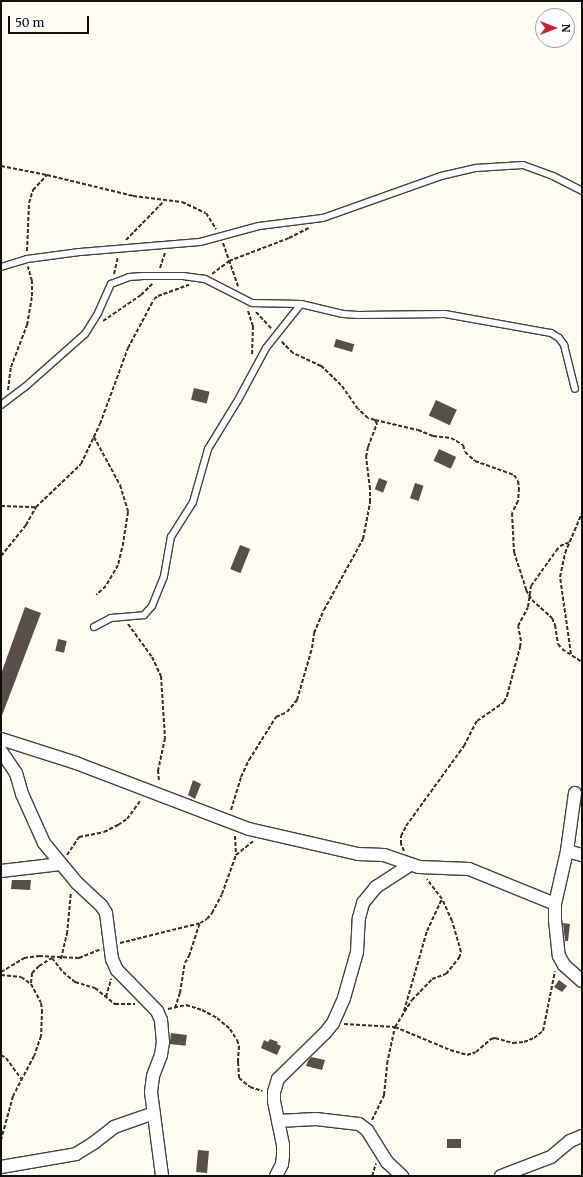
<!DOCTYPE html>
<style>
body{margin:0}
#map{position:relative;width:583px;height:1177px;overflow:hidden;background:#fffcf2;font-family:Merriweather,serif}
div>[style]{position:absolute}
.building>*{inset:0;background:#584f4b;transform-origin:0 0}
.path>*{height:2px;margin-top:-1px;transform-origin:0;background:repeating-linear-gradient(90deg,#313131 0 4px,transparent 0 6px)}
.roads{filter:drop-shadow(1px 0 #424242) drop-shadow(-1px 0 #424242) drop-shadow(0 1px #424242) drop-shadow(0 -1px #424242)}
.service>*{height:6px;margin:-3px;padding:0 3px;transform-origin:3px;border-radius:3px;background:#fff}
.minor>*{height:12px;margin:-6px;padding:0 6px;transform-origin:6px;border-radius:6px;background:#fff}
span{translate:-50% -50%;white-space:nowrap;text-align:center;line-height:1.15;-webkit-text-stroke:4px #fff;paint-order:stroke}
.frame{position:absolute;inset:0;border:2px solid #0f0f0f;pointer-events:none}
.north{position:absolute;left:535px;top:8px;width:40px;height:40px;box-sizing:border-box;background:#fff;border:1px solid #9f9f9f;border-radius:50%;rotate:90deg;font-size:11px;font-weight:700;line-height:16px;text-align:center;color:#0f0f0f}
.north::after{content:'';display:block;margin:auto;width:14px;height:18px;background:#c52132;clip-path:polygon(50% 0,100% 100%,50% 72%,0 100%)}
.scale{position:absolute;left:8px;top:16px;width:81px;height:18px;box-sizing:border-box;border:2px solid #0f0f0f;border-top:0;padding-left:5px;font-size:12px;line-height:14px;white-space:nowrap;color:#0f0f0f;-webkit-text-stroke:3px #fff;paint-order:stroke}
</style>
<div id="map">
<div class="building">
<div style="left:336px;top:339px;width:19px;height:8px;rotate:16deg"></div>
<div style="left:194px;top:388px;width:16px;height:12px;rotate:14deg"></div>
<div style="left:436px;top:400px;width:23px;height:17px;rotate:25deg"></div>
<div style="left:439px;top:449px;width:19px;height:13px;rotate:25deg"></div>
<div style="left:379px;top:478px;width:9px;height:12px;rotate:21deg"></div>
<div style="left:415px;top:483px;width:9px;height:16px;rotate:18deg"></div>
<div style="left:240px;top:545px;width:11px;height:26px;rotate:22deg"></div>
<div style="clip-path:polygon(25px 607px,41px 613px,1px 718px,1px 674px)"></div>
<div style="left:58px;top:639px;width:9px;height:12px;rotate:13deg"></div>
<div style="clip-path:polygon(193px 780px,201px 784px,195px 799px,188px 795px)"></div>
<div style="clip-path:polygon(12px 880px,31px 880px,30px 890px,11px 889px)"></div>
<div style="clip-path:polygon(563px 923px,570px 924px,568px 941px,565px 941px)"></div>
<div style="clip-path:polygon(559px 980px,567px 986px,562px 992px,554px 987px)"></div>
<div style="left:171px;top:1033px;width:16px;height:11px;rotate:7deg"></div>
<div style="clip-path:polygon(270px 1039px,278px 1042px,277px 1044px,281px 1046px,277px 1055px,261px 1048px,264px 1040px,268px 1042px)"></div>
<div style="clip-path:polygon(311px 1057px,325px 1060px,322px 1070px,306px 1066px,308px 1061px)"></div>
<div style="left:447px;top:1139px;width:14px;height:9px"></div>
<div style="left:198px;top:1150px;width:11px;height:22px;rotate:5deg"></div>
</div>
<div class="path">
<div style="left:1px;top:166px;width:47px;rotate:11.1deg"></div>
<div style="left:47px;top:175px;width:89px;rotate:13.7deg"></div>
<div style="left:133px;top:196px;width:49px;rotate:7deg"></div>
<div style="left:182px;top:202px;width:26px;rotate:25deg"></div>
<div style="left:206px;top:213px;width:19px;rotate:58deg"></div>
<div style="left:126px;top:240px;width:54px;rotate:-45.7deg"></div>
<div style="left:223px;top:243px;width:46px;rotate:70.8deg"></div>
<div style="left:27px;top:251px;width:48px;rotate:-87.6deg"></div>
<div style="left:29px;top:203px;width:14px;rotate:-73deg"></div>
<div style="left:33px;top:190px;width:21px;rotate:-47deg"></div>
<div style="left:160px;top:268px;width:16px;rotate:-72deg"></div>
<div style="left:114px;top:274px;width:17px;rotate:-77deg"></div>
<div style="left:212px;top:274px;width:21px;rotate:-37deg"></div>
<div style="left:229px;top:261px;width:64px;rotate:-21deg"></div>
<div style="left:289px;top:238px;width:22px;rotate:-27deg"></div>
<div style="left:248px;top:311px;width:16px;rotate:72deg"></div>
<div style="left:253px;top:326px;width:30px;rotate:92deg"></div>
<div style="left:256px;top:312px;width:23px;rotate:47deg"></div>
<div style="left:103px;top:321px;width:46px;rotate:-34.4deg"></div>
<div style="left:141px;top:295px;width:16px;rotate:-45deg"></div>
<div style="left:8px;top:390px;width:23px;rotate:-83deg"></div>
<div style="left:11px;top:367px;width:45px;rotate:-69.1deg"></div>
<div style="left:27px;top:325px;width:29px;rotate:-80deg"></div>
<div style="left:32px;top:296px;width:15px;rotate:-90deg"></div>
<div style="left:32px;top:281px;width:15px;rotate:-106deg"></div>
<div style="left:375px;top:420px;width:44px;rotate:13.1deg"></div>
<div style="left:418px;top:430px;width:16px;rotate:22deg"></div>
<div style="left:433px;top:436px;width:18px;rotate:6deg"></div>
<div style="left:451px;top:438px;width:14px;rotate:30deg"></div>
<div style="left:463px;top:445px;width:7px;rotate:74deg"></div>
<div style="left:465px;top:452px;width:13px;rotate:42deg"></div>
<div style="left:475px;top:461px;width:41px;rotate:19.7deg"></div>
<div style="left:514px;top:475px;width:7px;rotate:56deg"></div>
<div style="left:518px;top:481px;width:7px;rotate:82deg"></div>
<div style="left:519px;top:488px;width:13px;rotate:94deg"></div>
<div style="left:518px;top:501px;width:13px;rotate:117deg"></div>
<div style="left:512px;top:513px;width:39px;rotate:87deg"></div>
<div style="left:514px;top:552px;width:40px;rotate:72deg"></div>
<div style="left:526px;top:590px;width:12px;rotate:59deg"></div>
<div style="left:532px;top:600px;width:27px;rotate:42deg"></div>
<div style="left:552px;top:618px;width:8px;rotate:67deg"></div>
<div style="left:555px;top:625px;width:19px;rotate:81deg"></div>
<div style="left:558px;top:644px;width:6px;rotate:51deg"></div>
<div style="left:562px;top:649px;width:24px;rotate:33deg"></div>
<div style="left:94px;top:437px;width:55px;rotate:61.6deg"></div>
<div style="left:120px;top:485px;width:28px;rotate:73deg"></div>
<div style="left:128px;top:512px;width:36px;rotate:99deg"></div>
<div style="left:122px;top:548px;width:17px;rotate:103deg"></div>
<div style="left:118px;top:565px;width:24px;rotate:120deg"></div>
<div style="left:106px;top:586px;width:13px;rotate:138deg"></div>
<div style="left:1px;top:506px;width:35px;rotate:2deg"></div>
<div style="left:1px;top:556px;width:40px;rotate:-51deg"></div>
<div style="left:26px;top:525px;width:21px;rotate:-61deg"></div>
<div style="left:36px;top:507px;width:62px;rotate:-43.7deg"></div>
<div style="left:81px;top:464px;width:44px;rotate:-64.6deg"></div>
<div style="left:100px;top:424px;width:81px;rotate:-69.8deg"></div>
<div style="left:128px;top:348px;width:55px;rotate:-62deg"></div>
<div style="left:154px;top:299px;width:5px;rotate:-37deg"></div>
<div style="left:158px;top:296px;width:33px;rotate:-20deg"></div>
<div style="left:128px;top:624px;width:41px;rotate:54deg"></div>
<div style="left:152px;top:657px;width:21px;rotate:65deg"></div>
<div style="left:161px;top:676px;width:62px;rotate:86.3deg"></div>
<div style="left:165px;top:738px;width:33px;rotate:102deg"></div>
<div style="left:158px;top:770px;width:12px;rotate:85deg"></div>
<div style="left:571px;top:654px;width:78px;rotate:-98.1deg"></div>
<div style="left:560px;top:577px;width:25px;rotate:-78deg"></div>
<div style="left:565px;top:553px;width:43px;rotate:-67deg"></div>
<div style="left:231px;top:810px;width:34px;rotate:-73deg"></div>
<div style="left:241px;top:777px;width:19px;rotate:-65deg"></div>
<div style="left:249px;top:760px;width:51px;rotate:-57.9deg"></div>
<div style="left:276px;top:717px;width:12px;rotate:-24deg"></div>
<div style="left:287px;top:712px;width:16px;rotate:-50deg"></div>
<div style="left:297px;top:700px;width:54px;rotate:-73.9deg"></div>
<div style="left:312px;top:648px;width:15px;rotate:-82deg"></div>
<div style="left:314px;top:633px;width:25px;rotate:-67deg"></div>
<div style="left:324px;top:610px;width:81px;rotate:-61.2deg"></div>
<div style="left:363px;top:539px;width:38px;rotate:-79deg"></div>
<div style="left:370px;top:502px;width:13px;rotate:-90deg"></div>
<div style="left:370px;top:489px;width:32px;rotate:-97deg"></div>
<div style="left:366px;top:457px;width:10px;rotate:-79deg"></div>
<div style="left:368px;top:447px;width:25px;rotate:-69deg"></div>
<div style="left:377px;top:424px;width:4px;rotate:-117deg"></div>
<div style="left:375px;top:420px;width:7px;rotate:-164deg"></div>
<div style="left:368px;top:418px;width:13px;rotate:-138deg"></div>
<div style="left:358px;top:409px;width:29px;rotate:-125deg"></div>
<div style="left:341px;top:385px;width:28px;rotate:-136deg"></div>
<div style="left:321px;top:366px;width:31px;rotate:-155deg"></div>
<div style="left:293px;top:353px;width:17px;rotate:-135deg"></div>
<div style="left:235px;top:836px;width:19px;rotate:87deg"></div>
<div style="left:404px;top:851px;width:8px;rotate:-113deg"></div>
<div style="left:401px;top:844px;width:8px;rotate:-90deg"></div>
<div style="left:401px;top:836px;width:11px;rotate:-63deg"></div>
<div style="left:406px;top:826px;width:99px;rotate:-54.1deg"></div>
<div style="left:464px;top:746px;width:28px;rotate:-63deg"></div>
<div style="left:477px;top:721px;width:33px;rotate:-35deg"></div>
<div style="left:504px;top:702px;width:7px;rotate:-63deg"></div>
<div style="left:507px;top:696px;width:51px;rotate:-75.1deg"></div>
<div style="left:520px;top:647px;width:6px;rotate:-81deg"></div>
<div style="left:521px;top:641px;width:15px;rotate:-101deg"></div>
<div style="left:518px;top:626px;width:21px;rotate:-62deg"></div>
<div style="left:528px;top:607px;width:21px;rotate:-82deg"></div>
<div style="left:531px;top:586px;width:43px;rotate:-54.5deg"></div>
<div style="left:556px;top:551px;width:6px;rotate:-51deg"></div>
<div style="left:560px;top:546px;width:11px;rotate:-22deg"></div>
<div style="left:67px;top:855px;width:22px;rotate:-56deg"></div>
<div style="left:79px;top:837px;width:25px;rotate:-11deg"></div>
<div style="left:104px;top:832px;width:16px;rotate:-27deg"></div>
<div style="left:118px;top:825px;width:11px;rotate:-34deg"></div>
<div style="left:127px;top:819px;width:24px;rotate:-54deg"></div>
<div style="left:120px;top:943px;width:82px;rotate:-14deg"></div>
<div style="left:200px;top:923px;width:8px;rotate:-30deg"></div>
<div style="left:207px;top:919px;width:8px;rotate:-50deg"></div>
<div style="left:212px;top:913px;width:21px;rotate:-62deg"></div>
<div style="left:222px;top:894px;width:41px;rotate:-70.3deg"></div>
<div style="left:236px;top:855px;width:22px;rotate:-39deg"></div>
<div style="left:61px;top:959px;width:26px;rotate:-77deg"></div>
<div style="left:67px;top:934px;width:42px;rotate:-84.6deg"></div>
<div style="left:1px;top:972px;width:27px;rotate:-31deg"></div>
<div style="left:24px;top:958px;width:15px;rotate:-8deg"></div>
<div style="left:39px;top:956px;width:40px;rotate:2.9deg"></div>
<div style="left:79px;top:958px;width:24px;rotate:-22deg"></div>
<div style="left:1px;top:975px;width:20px;rotate:6deg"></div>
<div style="left:21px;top:977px;width:12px;rotate:35deg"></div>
<div style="left:31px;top:984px;width:21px;rotate:62deg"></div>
<div style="left:41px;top:1003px;width:7px;rotate:82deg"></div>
<div style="left:42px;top:1010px;width:26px;rotate:92deg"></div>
<div style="left:41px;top:1036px;width:21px;rotate:109deg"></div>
<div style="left:34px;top:1056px;width:45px;rotate:117.7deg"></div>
<div style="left:13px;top:1096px;width:46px;rotate:105.3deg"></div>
<div style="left:31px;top:983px;width:10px;rotate:-84deg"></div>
<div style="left:32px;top:973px;width:10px;rotate:-45deg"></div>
<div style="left:39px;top:966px;width:15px;rotate:-32deg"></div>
<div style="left:52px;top:958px;width:18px;rotate:52deg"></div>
<div style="left:63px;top:972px;width:16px;rotate:40deg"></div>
<div style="left:75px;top:982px;width:21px;rotate:17deg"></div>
<div style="left:95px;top:988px;width:26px;rotate:39deg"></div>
<div style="left:115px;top:1004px;width:20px"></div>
<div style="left:106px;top:997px;width:19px;rotate:-74deg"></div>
<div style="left:175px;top:1008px;width:16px;rotate:-72deg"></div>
<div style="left:180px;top:993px;width:30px;rotate:-81deg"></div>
<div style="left:185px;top:963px;width:8px;rotate:-60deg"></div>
<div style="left:189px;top:956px;width:35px;rotate:-72deg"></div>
<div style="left:168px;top:1009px;width:18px;rotate:-13deg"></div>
<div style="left:186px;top:1005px;width:17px;rotate:17deg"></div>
<div style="left:202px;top:1010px;width:17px;rotate:28deg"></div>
<div style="left:217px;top:1018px;width:17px;rotate:40deg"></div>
<div style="left:230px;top:1029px;width:13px;rotate:58deg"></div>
<div style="left:237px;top:1040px;width:6px;rotate:72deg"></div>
<div style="left:239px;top:1046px;width:16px;rotate:94deg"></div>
<div style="left:238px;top:1062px;width:16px;rotate:86deg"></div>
<div style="left:239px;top:1078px;width:14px;rotate:39deg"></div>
<div style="left:250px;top:1087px;width:13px;rotate:18deg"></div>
<div style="left:404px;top:1011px;width:83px;rotate:-74deg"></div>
<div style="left:427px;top:931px;width:35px;rotate:-65deg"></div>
<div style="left:344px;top:1024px;width:51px;rotate:3.4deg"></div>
<div style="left:395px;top:1027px;width:60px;rotate:22.7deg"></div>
<div style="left:450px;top:1050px;width:18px;rotate:16deg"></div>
<div style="left:467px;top:1055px;width:9px;rotate:-18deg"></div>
<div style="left:476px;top:1052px;width:20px;rotate:-41deg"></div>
<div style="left:491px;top:1039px;width:4px;rotate:-14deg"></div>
<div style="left:495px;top:1038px;width:19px;rotate:16deg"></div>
<div style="left:513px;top:1043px;width:11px;rotate:-5deg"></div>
<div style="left:524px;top:1042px;width:11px;rotate:-22deg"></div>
<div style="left:534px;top:1038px;width:11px;rotate:-38deg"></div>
<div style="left:543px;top:1031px;width:61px;rotate:-78.7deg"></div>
<div style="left:1px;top:1055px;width:6px;rotate:31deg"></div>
<div style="left:6px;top:1058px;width:26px;rotate:54deg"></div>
<div style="left:372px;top:1120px;width:28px;rotate:-64deg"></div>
<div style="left:384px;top:1095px;width:31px;rotate:-84deg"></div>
<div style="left:387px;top:1064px;width:38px;rotate:-78deg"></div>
<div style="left:395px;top:1027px;width:32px;rotate:-58deg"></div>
<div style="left:412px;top:1000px;width:29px;rotate:-46deg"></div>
<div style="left:432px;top:979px;width:15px;rotate:-20deg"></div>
<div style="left:446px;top:974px;width:21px;rotate:-51deg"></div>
<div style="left:459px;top:958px;width:6px;rotate:-72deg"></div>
<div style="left:461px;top:952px;width:32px;rotate:-106deg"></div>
<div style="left:452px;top:921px;width:24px;rotate:-114deg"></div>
<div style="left:442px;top:899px;width:25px;rotate:-127deg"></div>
<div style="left:372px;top:1176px;width:13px;rotate:-72deg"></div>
</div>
<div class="roads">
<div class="service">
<div style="left:1px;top:267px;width:27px;rotate:-17deg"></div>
<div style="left:27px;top:259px;width:53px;rotate:-7.5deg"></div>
<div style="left:80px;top:252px;width:120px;rotate:-4.8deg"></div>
<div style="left:200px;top:242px;width:61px;rotate:-15.2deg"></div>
<div style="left:259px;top:226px;width:64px;rotate:-7.1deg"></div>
<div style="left:323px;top:218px;width:125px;rotate:-19.6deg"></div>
<div style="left:441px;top:176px;width:36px;rotate:-13deg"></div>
<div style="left:476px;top:168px;width:47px;rotate:-3.7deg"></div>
<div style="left:523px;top:165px;width:32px;rotate:20deg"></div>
<div style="left:553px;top:176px;width:33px;rotate:27deg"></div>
<div style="left:1px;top:405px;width:30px;rotate:-37deg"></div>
<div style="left:25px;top:387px;width:80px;rotate:-41.5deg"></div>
<div style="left:85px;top:334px;width:25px;rotate:-58deg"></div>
<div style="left:98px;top:313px;width:32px;rotate:-66deg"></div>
<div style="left:111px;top:284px;width:19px;rotate:-21deg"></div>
<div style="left:129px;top:277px;width:14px;rotate:-4deg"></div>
<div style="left:143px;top:276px;width:40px"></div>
<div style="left:183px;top:276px;width:22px;rotate:8deg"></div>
<div style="left:205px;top:279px;width:53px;rotate:27.1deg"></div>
<div style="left:252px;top:303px;width:49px;rotate:1.2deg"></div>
<div style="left:301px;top:304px;width:43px;rotate:13.4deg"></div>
<div style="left:343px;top:314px;width:15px;rotate:4deg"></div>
<div style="left:358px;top:315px;width:87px;rotate:-0.7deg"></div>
<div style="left:445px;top:314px;width:108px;rotate:10.2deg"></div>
<div style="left:551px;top:333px;width:9px;rotate:32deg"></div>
<div style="left:559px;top:338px;width:9px;rotate:54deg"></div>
<div style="left:564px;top:345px;width:45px;rotate:76deg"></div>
<div style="left:94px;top:627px;width:19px;rotate:-28deg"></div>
<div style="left:111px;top:618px;width:33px;rotate:-5deg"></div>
<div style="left:144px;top:615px;width:12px;rotate:-48deg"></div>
<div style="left:152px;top:606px;width:32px;rotate:-68deg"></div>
<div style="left:164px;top:576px;width:40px;rotate:-80deg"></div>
<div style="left:171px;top:537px;width:41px;rotate:-57.8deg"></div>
<div style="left:193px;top:502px;width:55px;rotate:-74.2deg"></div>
<div style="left:208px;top:449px;width:57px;rotate:-58.5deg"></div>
<div style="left:238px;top:400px;width:59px;rotate:-61.7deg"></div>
<div style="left:266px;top:348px;width:56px;rotate:-51.5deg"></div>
</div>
<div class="minor">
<div style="left:1px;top:739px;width:79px;rotate:17.7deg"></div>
<div style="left:76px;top:763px;width:185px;rotate:20.9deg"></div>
<div style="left:249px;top:829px;width:112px;rotate:12.9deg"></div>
<div style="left:358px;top:854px;width:26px;rotate:2deg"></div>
<div style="left:384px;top:855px;width:37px;rotate:19deg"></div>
<div style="left:419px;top:867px;width:50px;rotate:2.3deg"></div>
<div style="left:469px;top:869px;width:93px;rotate:22.1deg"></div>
<div style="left:1px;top:751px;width:27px;rotate:56deg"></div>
<div style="left:16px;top:773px;width:22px;rotate:74deg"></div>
<div style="left:22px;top:794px;width:54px;rotate:65.8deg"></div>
<div style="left:44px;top:843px;width:52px;rotate:50.5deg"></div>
<div style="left:77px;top:883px;width:33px;rotate:43deg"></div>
<div style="left:101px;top:905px;width:9px;rotate:58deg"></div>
<div style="left:106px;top:913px;width:46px;rotate:82.6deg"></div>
<div style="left:112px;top:959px;width:12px;rotate:66deg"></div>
<div style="left:117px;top:970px;width:57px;rotate:45.7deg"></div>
<div style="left:157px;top:1011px;width:10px;rotate:66deg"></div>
<div style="left:161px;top:1020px;width:22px;rotate:85deg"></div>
<div style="left:163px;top:1042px;width:13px;rotate:99deg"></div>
<div style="left:161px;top:1055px;width:22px;rotate:111deg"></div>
<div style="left:153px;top:1076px;width:16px;rotate:97deg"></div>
<div style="left:151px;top:1092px;width:85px;rotate:82.5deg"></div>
<div style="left:575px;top:793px;width:59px;rotate:97.9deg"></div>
<div style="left:567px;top:851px;width:54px;rotate:102.8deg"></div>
<div style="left:555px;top:904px;width:16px;rotate:90deg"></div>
<div style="left:555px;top:920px;width:36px;rotate:84deg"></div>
<div style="left:559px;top:956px;width:10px;rotate:61deg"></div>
<div style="left:564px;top:965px;width:24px;rotate:42deg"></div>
<div style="left:567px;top:851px;width:16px;rotate:15deg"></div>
<div style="left:1px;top:871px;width:60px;rotate:-6.7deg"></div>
<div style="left:278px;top:1121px;width:38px;rotate:-3deg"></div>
<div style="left:316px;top:1119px;width:43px;rotate:6.6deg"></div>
<div style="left:359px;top:1124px;width:10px;rotate:37deg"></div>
<div style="left:367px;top:1130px;width:38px;rotate:58deg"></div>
<div style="left:387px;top:1162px;width:21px;rotate:43deg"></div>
<div style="left:1px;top:1167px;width:76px;rotate:-9.8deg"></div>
<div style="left:76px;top:1154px;width:22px;rotate:-32deg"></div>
<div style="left:95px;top:1142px;width:24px;rotate:-38deg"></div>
<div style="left:114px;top:1127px;width:42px;rotate:-19.3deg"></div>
<div style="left:276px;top:1176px;width:13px;rotate:-63deg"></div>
<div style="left:282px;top:1164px;width:8px;rotate:-83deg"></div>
<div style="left:283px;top:1156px;width:11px;rotate:-90deg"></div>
<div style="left:283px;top:1145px;width:45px;rotate:-101.6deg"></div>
<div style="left:274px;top:1101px;width:9px;rotate:-90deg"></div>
<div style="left:274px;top:1092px;width:14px;rotate:-73deg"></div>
<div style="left:278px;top:1079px;width:66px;rotate:-44.4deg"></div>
<div style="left:325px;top:1033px;width:13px;rotate:-51deg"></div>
<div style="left:333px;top:1023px;width:27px;rotate:-66deg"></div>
<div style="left:344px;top:998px;width:48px;rotate:-74.2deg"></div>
<div style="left:357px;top:952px;width:34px;rotate:-87deg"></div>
<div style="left:359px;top:918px;width:16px;rotate:-75deg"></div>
<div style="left:363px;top:903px;width:21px;rotate:-51deg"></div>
<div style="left:376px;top:887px;width:40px;rotate:-32.9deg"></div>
<div style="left:501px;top:1176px;width:53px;rotate:-20.8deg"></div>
<div style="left:551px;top:1157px;width:25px;rotate:-40deg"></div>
<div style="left:570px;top:1141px;width:13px;rotate:-23deg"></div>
</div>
</div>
<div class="frame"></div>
<div class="north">N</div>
<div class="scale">50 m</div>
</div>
